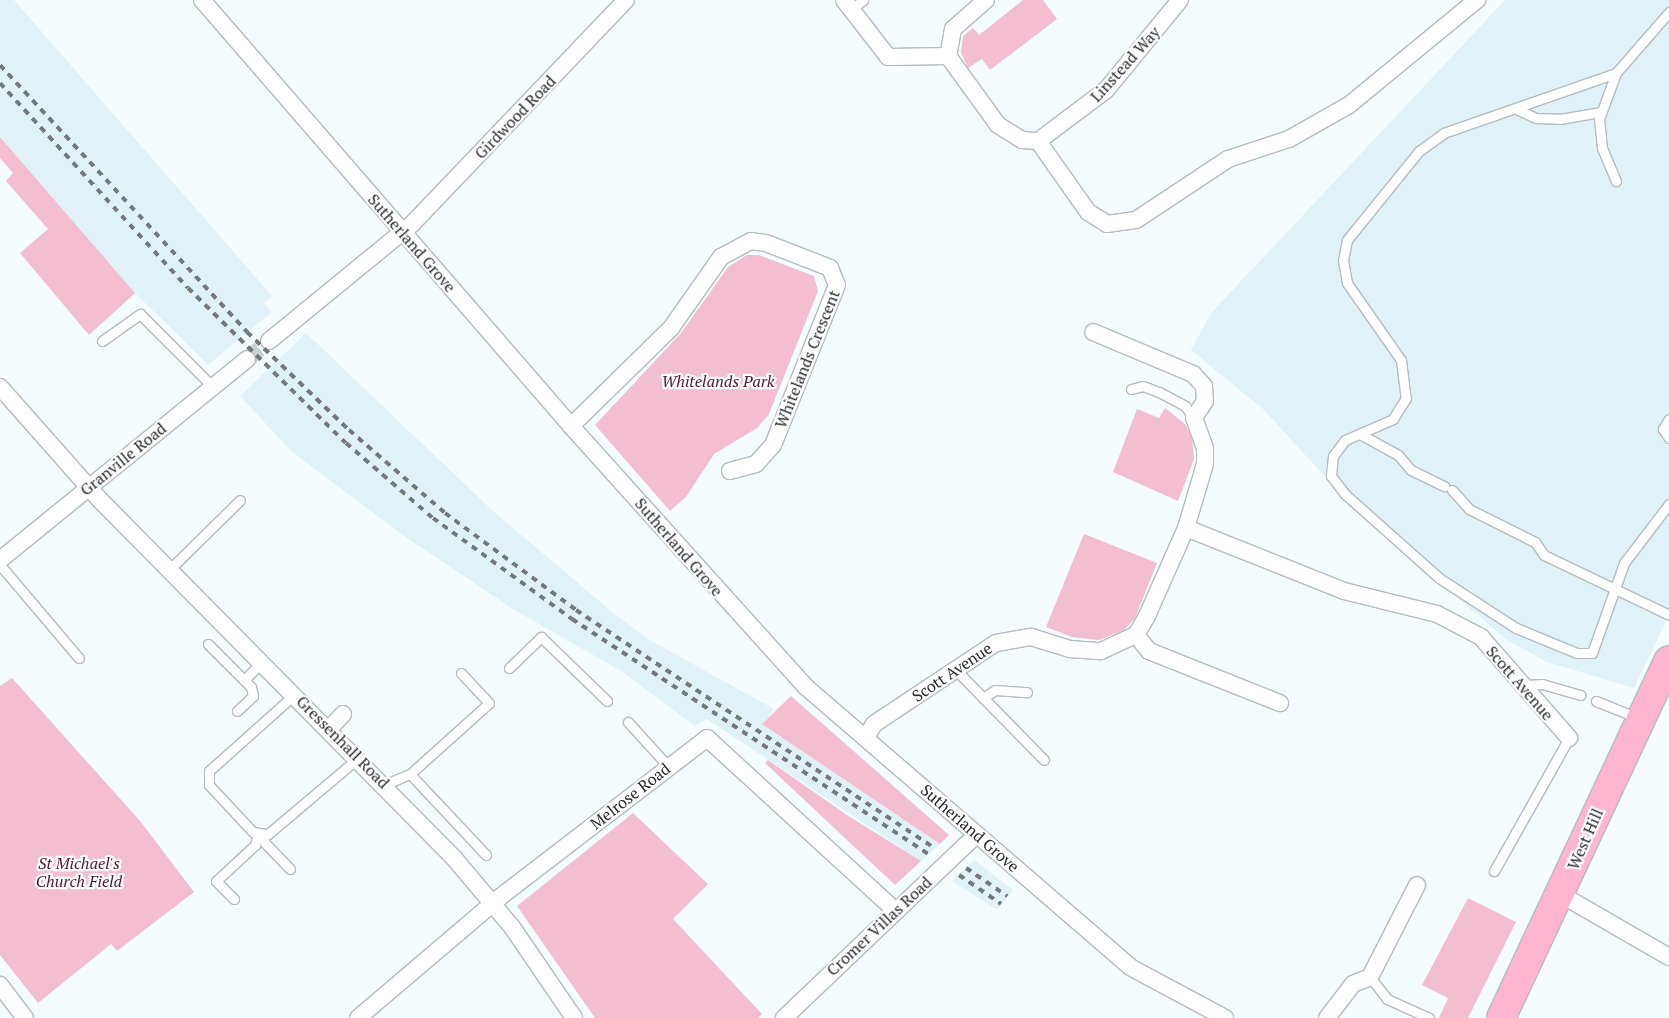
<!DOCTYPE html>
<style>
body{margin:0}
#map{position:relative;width:1669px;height:1018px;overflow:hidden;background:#f4fcff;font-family:"PT Serif",serif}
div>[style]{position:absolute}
.built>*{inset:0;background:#e1f1f8}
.green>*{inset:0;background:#f3bed0}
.street-tunnel>*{height:16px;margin-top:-8px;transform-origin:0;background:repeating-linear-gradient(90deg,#cbd2d5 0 16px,transparent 0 24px)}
.roads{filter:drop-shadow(1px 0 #b5bcbf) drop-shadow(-1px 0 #b5bcbf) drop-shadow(0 1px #b5bcbf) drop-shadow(0 -1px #b5bcbf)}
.lane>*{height:9px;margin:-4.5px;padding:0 4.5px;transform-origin:4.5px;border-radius:4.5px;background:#fff}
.street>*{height:16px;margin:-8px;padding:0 8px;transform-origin:8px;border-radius:8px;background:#fff}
.highway>*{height:28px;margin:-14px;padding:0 14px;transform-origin:14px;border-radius:14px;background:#ffb5cf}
.rail>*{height:4px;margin-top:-2px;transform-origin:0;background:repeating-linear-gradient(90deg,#74787a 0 6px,transparent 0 12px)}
span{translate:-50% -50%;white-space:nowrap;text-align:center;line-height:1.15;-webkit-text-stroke:4.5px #fff;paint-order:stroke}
.street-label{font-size:16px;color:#27292b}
.park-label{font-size:16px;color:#551532;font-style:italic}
</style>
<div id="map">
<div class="built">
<div style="clip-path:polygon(0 0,14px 0,272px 296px,264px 303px,272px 312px,208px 365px,135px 293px,0 137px)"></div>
<div style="clip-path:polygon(1505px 0,1669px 0,1669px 615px,1634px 688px,1547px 662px,1507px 640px,1362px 517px,1264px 410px,1191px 350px,1211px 313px)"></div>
<div style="clip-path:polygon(306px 333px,493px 511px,617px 616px,650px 640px,774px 709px,763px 724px,940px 844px,921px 861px,707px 719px,695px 726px,621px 671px,511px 608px,403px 535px,291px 451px,240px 396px)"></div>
<div style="clip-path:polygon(974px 860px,1013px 890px,997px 910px,952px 881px)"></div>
</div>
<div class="green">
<div style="clip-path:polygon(1023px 0,1043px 0,1057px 19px,990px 70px,982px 59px,968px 68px,961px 53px,963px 36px,973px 28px,979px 35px)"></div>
<div style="clip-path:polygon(0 137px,135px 293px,89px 335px,20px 253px,48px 229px,6px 181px,13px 173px,0 158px)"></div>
<div style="clip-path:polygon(747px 255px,759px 255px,814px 276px,818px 291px,769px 414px,757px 428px,714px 454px,686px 497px,670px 511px,595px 425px,681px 333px,728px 267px)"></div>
<div style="clip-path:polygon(1165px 408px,1185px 424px,1192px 437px,1194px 459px,1178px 501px,1113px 472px,1137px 409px,1159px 418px)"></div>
<div style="clip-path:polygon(1084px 534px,1157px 563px,1135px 618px,1124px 630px,1099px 640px,1072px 637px,1046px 627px)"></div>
<div style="clip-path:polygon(12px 678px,141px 822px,194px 892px,117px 951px,111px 944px,38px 1003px,0 955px,0 686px)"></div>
<div style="clip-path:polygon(791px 696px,949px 835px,940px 844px,762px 724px)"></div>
<div style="clip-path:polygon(768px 760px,850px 817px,921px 861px,895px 885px,765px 763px)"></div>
<div style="clip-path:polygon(633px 813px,708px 884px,673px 919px,762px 1014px,758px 1018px,595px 1018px,517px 906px)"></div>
<div style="clip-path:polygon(1468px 898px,1516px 922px,1468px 1018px,1439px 1018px,1448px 998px,1422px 985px)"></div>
</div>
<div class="street-tunnel">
<div style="left:247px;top:359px;width:28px;rotate:-39deg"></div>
</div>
<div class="roads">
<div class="lane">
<div style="left:851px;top:10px;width:16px;rotate:-40deg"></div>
<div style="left:1669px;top:12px;width:81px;rotate:131deg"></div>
<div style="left:1616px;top:73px;width:182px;rotate:160.8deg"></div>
<div style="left:1444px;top:133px;width:31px;rotate:144deg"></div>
<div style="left:1419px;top:151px;width:114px;rotate:129deg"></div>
<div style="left:1347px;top:240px;width:20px;rotate:101deg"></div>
<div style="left:1343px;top:260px;width:23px;rotate:80deg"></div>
<div style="left:1347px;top:283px;width:94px;rotate:55deg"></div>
<div style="left:1401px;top:360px;width:38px;rotate:83deg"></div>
<div style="left:1406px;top:398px;width:25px;rotate:122deg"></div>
<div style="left:1393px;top:419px;width:52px;rotate:156.4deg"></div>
<div style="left:1345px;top:440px;width:20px;rotate:127deg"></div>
<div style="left:1333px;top:456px;width:20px;rotate:96deg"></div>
<div style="left:1331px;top:476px;width:24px;rotate:52deg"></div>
<div style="left:1346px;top:495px;width:125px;rotate:41.7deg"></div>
<div style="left:1439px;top:578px;width:92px;rotate:33deg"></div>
<div style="left:1516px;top:628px;width:66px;rotate:22.3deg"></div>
<div style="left:1577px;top:653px;width:15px"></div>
<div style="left:1592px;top:653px;width:96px;rotate:-70.4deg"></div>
<div style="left:1624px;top:563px;width:74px;rotate:-52.7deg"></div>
<div style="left:1616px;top:73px;width:49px;rotate:110.3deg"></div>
<div style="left:1599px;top:119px;width:29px;rotate:84deg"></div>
<div style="left:1602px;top:148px;width:36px;rotate:67deg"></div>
<div style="left:1518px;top:110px;width:20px;rotate:24deg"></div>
<div style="left:1536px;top:118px;width:24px;rotate:2deg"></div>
<div style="left:1560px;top:119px;width:42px;rotate:-9.7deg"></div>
<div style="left:102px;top:341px;width:47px;rotate:-35.4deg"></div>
<div style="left:140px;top:314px;width:102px;rotate:45deg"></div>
<div style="left:1131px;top:389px;width:12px;rotate:-14deg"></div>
<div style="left:1143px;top:386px;width:17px;rotate:21deg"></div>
<div style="left:1159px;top:392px;width:30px;rotate:28deg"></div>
<div style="left:1185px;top:406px;width:15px;rotate:53deg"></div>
<div style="left:1669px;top:419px;width:12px;rotate:121deg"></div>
<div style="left:1663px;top:429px;width:11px;rotate:56deg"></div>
<div style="left:1360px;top:434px;width:43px;rotate:28.9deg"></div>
<div style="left:1398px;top:455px;width:20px;rotate:49deg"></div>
<div style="left:1411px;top:470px;width:37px;rotate:26deg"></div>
<div style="left:1452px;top:490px;width:25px;rotate:48deg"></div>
<div style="left:1469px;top:509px;width:74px;rotate:26.6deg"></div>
<div style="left:1535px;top:542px;width:16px;rotate:55deg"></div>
<div style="left:1544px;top:555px;width:139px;rotate:25.6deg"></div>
<div style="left:0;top:565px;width:122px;rotate:49.7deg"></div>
<div style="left:170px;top:569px;width:98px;rotate:-44.6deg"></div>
<div style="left:208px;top:644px;width:61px;rotate:45deg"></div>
<div style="left:251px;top:687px;width:9px;rotate:77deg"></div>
<div style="left:253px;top:696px;width:22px;rotate:137deg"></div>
<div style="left:509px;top:668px;width:45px;rotate:-44.1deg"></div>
<div style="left:541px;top:637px;width:92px;rotate:44.1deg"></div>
<div style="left:955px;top:669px;width:127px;rotate:45.6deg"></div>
<div style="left:244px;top:680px;width:27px;rotate:-45deg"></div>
<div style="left:1527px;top:685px;width:15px;rotate:-4deg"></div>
<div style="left:1542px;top:684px;width:40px;rotate:16deg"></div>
<div style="left:295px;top:694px;width:115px;rotate:138.2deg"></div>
<div style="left:209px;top:771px;width:14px;rotate:90deg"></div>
<div style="left:209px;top:785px;width:64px;rotate:46.9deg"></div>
<div style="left:253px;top:832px;width:15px;rotate:8deg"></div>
<div style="left:268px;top:834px;width:118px;rotate:-40.2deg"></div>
<div style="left:983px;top:698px;width:14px;rotate:-34deg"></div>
<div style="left:995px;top:690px;width:32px;rotate:4deg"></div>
<div style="left:1596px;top:701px;width:45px;rotate:22deg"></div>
<div style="left:628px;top:722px;width:59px;rotate:47.7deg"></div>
<div style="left:410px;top:774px;width:111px;rotate:46.8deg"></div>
<div style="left:386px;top:784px;width:26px;rotate:-23deg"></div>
<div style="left:410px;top:774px;width:106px;rotate:-41.9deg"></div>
<div style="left:489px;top:703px;width:41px;rotate:-133deg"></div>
<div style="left:263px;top:835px;width:8px;rotate:76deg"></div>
<div style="left:265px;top:843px;width:36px;rotate:46deg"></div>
<div style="left:1494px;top:871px;width:153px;rotate:-60.6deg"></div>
<div style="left:234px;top:899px;width:25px;rotate:-135deg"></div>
<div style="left:216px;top:881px;width:53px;rotate:-42.7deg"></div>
<div style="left:255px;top:845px;width:11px;rotate:-75deg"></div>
<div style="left:1370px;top:977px;width:28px;rotate:52deg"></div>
<div style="left:1387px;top:999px;width:46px;rotate:24.3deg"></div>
</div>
<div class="street">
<div style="left:202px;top:0;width:564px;rotate:49.1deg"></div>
<div style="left:571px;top:426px;width:351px;rotate:48deg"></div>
<div style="left:806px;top:687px;width:428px;rotate:40.8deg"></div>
<div style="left:1130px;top:967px;width:108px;rotate:28.2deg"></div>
<div style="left:844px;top:0;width:72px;rotate:52.3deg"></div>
<div style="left:888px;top:57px;width:60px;rotate:-1deg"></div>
<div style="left:986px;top:0;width:44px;rotate:138.7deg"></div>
<div style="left:953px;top:29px;width:27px;rotate:100deg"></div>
<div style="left:948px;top:56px;width:85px;rotate:54.1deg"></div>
<div style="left:998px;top:125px;width:28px;rotate:32deg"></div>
<div style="left:1022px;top:140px;width:16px;rotate:4deg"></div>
<div style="left:1180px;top:0;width:117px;rotate:129.4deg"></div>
<div style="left:1106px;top:90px;width:85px;rotate:143.1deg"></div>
<div style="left:1038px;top:141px;width:87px;rotate:54.8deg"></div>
<div style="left:1088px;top:212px;width:22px;rotate:32deg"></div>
<div style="left:1107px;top:224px;width:29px;rotate:-8deg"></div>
<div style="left:1136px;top:220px;width:110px;rotate:-33.5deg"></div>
<div style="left:1228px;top:159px;width:64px;rotate:-18.2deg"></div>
<div style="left:1289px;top:139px;width:69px;rotate:-29.5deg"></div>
<div style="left:1349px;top:105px;width:166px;rotate:-39.4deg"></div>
<div style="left:269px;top:341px;width:186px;rotate:-39.3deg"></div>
<div style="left:413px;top:223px;width:308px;rotate:-46.3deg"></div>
<div style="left:0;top:387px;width:149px;rotate:48.5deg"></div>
<div style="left:99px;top:499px;width:505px;rotate:45.32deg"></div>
<div style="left:454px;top:858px;width:90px;rotate:50deg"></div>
<div style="left:512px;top:927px;width:110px;rotate:55.7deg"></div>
<div style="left:571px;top:426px;width:140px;rotate:-44.4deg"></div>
<div style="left:671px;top:328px;width:87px;rotate:-54.8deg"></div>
<div style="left:721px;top:257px;width:34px;rotate:-28deg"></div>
<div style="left:751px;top:241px;width:15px;rotate:8deg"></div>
<div style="left:766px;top:243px;width:69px;rotate:21.3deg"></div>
<div style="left:830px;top:268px;width:18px;rotate:68deg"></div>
<div style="left:837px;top:285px;width:172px;rotate:111.8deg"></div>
<div style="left:773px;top:445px;width:25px;rotate:132deg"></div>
<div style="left:756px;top:464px;width:27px;rotate:165deg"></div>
<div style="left:1186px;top:528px;width:170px;rotate:21.7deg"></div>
<div style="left:1344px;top:591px;width:96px;rotate:13.9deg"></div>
<div style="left:1437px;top:614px;width:50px;rotate:27.6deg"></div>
<div style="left:1481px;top:637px;width:134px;rotate:48.9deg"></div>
<div style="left:0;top:560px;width:318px;rotate:-39.1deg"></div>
<div style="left:1136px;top:635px;width:21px;rotate:51deg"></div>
<div style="left:1149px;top:651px;width:141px;rotate:21.7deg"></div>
<div style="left:330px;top:728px;width:19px;rotate:-47deg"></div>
<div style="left:866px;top:737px;width:15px;rotate:-58deg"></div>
<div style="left:874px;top:724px;width:146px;rotate:-33.6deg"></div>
<div style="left:996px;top:643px;width:36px;rotate:-10deg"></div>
<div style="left:1031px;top:637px;width:41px;rotate:17.1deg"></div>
<div style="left:1070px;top:649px;width:31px;rotate:4deg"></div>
<div style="left:1101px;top:651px;width:38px;rotate:-25deg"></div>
<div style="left:1136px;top:635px;width:22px;rotate:-60deg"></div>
<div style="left:1147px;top:616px;width:96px;rotate:-66.1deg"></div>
<div style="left:1186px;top:528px;width:67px;rotate:-73.5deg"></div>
<div style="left:1205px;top:464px;width:16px;rotate:-90deg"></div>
<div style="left:1205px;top:448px;width:32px;rotate:-110deg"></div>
<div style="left:1194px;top:418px;width:20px;rotate:-57deg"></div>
<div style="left:1205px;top:401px;width:15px;rotate:-94deg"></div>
<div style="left:1204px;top:386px;width:16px;rotate:-133deg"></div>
<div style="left:1193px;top:374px;width:108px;rotate:-157.2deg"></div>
<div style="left:1560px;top:894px;width:126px;rotate:30deg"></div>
<div style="left:0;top:985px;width:41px;rotate:52.9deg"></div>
<div style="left:358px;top:1018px;width:187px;rotate:-40.4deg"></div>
<div style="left:500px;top:897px;width:261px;rotate:-37.5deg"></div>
<div style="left:707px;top:738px;width:255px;rotate:42.5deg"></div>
<div style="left:784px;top:1018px;width:265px;rotate:-43.6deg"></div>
<div style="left:1327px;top:1018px;width:43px;rotate:-52.6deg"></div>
<div style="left:1353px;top:984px;width:18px;rotate:-22deg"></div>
<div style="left:1370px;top:977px;width:103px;rotate:-62.9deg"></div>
</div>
<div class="highway">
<div style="left:1501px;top:1018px;width:395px;rotate:-64.9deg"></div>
</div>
</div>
<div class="rail">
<div style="left:0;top:65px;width:364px;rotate:47.2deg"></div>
<div style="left:247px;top:332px;width:141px;rotate:43.9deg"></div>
<div style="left:349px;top:430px;width:127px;rotate:40.8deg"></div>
<div style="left:445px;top:513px;width:163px;rotate:36.5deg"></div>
<div style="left:576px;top:610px;width:430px;rotate:33.6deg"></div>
<div style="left:0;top:83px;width:278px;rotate:47.5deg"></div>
<div style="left:188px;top:288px;width:221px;rotate:44.5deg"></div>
<div style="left:346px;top:443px;width:115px;rotate:40.8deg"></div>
<div style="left:433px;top:518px;width:172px;rotate:36deg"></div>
<div style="left:572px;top:619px;width:427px;rotate:33.4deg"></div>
<div style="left:966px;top:868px;width:50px;rotate:34.3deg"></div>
<div style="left:959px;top:875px;width:51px;rotate:34.6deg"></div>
</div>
<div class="street-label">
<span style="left:1125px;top:64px;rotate:-48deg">Linstead Way</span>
<span style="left:515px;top:117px;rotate:-46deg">Girdwood Road</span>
<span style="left:412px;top:243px;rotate:49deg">Sutherland Grove</span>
<span style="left:807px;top:359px;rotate:-68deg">Whitelands Crescent</span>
<span style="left:123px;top:459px;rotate:-39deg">Granville Road</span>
<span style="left:679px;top:547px;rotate:49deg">Sutherland Grove</span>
<span style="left:952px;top:672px;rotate:-34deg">Scott Avenue</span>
<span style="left:1520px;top:683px;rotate:49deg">Scott Avenue</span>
<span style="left:343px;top:742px;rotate:45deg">Gressenhall Road</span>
<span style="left:630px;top:796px;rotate:-38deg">Melrose Road</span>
<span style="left:970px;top:828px;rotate:41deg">Sutherland Grove</span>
<span style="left:1585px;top:839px;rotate:-66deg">West Hill</span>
<span style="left:879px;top:926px;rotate:-43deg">Cromer Villas Road</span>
</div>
<div class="park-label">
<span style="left:718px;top:381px">Whitelands Park</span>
<span style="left:79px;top:872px">St Michael's<br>Church Field</span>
</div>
</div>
